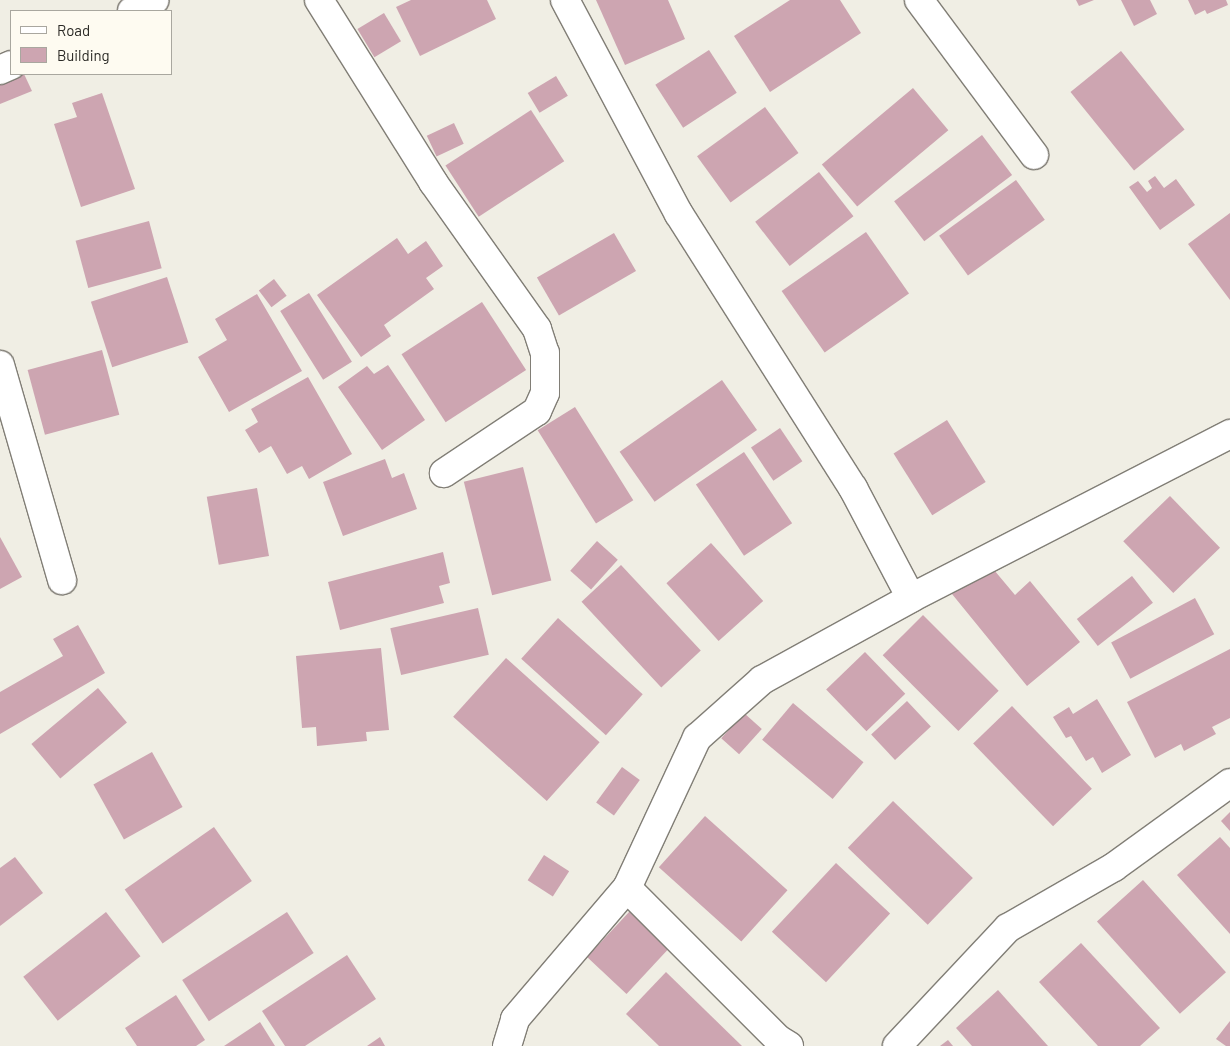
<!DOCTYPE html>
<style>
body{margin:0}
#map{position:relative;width:1230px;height:1046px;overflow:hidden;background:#f0eee4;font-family:Barlow,sans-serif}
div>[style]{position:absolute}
.building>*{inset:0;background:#cda5b1;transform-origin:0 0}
.roads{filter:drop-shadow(1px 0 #817e76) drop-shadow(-1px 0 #817e76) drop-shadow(0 1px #817e76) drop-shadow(0 -1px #817e76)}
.minor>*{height:28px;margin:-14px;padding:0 14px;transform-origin:14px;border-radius:14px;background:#fff}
span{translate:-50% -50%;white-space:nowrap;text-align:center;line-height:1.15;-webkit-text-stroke:4.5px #fefbf1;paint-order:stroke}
.legend{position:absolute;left:10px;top:10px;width:162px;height:65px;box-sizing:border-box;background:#fefbf1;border:1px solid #a9a79f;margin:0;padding:6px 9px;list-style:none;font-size:15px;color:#2a2925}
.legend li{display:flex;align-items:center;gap:10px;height:25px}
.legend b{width:25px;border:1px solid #a9a79f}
</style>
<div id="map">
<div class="building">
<div style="clip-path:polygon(411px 0,487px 0,496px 19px,420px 56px,396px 7px)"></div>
<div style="clip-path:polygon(596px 0,668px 0,685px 39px,625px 65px)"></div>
<div style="clip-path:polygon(790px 0,840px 0,861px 33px,770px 92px,734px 36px)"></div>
<div style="clip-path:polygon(1076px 0,1094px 0,1079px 6px)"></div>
<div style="clip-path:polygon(1121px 0,1150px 0,1157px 14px,1134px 26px)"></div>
<div style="clip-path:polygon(1188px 0,1226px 0,1228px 5px,1207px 14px,1205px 10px,1195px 15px)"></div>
<div style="left:384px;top:13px;width:33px;height:31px;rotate:59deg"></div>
<div style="left:709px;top:50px;width:51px;height:64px;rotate:57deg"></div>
<div style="left:1121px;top:51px;width:101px;height:65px;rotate:51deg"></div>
<div style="clip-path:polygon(24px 74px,32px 91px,0 104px,0 76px)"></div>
<div style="left:556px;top:76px;width:23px;height:33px;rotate:59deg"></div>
<div style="left:913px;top:88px;width:55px;height:119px;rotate:50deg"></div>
<div style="clip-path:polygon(102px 93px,135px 189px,81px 207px,54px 124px,77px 117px,72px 103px)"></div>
<div style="left:765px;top:107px;width:57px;height:84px;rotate:54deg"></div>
<div style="left:531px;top:110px;width:61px;height:102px;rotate:57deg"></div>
<div style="left:454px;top:123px;width:23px;height:30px;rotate:65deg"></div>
<div style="left:982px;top:135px;width:50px;height:110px;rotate:53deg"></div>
<div style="left:819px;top:172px;width:56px;height:81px;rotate:52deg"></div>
<div style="clip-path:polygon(1155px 176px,1164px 188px,1176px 179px,1195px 205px,1160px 230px,1129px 187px,1138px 181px,1147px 192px,1152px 188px,1148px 181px)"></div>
<div style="left:1016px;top:180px;width:49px;height:95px;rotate:54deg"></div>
<div style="clip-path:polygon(1230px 213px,1230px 300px,1188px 244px)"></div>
<div style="left:149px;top:221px;width:49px;height:76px;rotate:75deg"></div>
<div style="left:866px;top:232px;width:75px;height:103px;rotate:55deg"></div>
<div style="left:614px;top:233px;width:44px;height:89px;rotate:60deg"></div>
<div style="clip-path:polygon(397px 238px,408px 254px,426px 241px,443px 266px,426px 278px,434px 289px,384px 325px,391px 336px,361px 357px,317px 295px)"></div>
<div style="left:167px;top:277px;width:69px;height:80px;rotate:72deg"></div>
<div style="left:274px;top:279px;width:21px;height:19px;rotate:53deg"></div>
<div style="left:309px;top:293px;width:81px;height:34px;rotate:58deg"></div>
<div style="clip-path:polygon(257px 294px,302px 371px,229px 412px,198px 357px,227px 340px,215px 319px)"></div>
<div style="left:482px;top:302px;width:81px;height:96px;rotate:57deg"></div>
<div style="left:102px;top:350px;width:67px;height:77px;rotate:75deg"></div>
<div style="clip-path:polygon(388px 365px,425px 420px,382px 450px,338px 387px,367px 366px,374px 374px)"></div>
<div style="clip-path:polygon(308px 377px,352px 454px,309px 479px,302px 466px,287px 474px,271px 446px,259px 453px,245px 430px,258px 422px,251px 409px)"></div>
<div style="left:722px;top:380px;width:61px;height:125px;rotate:55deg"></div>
<div style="left:575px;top:407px;width:110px;height:44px;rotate:58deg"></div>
<div style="left:947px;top:420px;width:73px;height:63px;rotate:58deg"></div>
<div style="left:780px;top:428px;width:40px;height:35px;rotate:56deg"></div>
<div style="left:744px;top:452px;width:86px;height:58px;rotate:56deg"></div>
<div style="clip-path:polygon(385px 459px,392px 478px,404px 473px,417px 509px,343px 536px,323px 482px)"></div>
<div style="left:523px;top:467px;width:117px;height:61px;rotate:76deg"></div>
<div style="left:257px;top:488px;width:69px;height:51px;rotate:80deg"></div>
<div style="left:1170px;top:496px;width:72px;height:65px;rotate:46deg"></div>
<div style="clip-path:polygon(0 537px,22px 577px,0 589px)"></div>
<div style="left:597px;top:541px;width:28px;height:40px;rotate:42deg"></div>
<div style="left:711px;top:543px;width:78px;height:60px;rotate:48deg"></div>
<div style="clip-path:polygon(443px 552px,450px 583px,439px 586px,444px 603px,340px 630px,328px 582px)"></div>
<div style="clip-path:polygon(989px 564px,1015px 595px,1030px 581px,1080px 642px,1027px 686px,952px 594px)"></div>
<div style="left:621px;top:565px;width:117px;height:54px;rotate:47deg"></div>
<div style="left:1132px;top:576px;width:34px;height:70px;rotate:52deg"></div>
<div style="left:1195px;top:598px;width:41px;height:95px;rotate:62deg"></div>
<div style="left:478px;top:608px;width:48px;height:90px;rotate:77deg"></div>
<div style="left:923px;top:615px;width:107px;height:57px;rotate:45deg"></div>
<div style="left:558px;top:618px;width:114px;height:55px;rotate:42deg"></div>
<div style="clip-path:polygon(78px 625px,105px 673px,0 734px,0 692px,63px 656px,53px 639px)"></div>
<div style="clip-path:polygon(381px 648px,389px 730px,366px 732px,367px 741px,317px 746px,316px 727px,302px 728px,296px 656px)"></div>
<div style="clip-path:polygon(1230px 649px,1230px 718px,1212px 727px,1216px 734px,1184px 751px,1181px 744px,1155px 758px,1127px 702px)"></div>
<div style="left:865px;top:652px;width:58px;height:54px;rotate:46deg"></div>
<div style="left:506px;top:658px;width:126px;height:79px;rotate:42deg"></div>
<div style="left:98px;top:688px;width:45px;height:87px;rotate:50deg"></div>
<div style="clip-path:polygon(1097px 699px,1131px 755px,1102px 773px,1093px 757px,1086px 761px,1071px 736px,1066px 738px,1053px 717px,1069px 707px,1073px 714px)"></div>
<div style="left:907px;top:701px;width:35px;height:49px;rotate:47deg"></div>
<div style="left:793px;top:703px;width:92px;height:48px;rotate:40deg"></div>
<div style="left:1012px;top:706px;width:115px;height:54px;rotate:46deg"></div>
<div style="left:744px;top:713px;width:24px;height:34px;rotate:42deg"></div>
<div style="left:152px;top:752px;width:63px;height:67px;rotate:61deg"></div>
<div style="left:622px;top:767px;width:22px;height:44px;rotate:36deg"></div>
<div style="left:893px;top:801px;width:111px;height:65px;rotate:44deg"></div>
<div style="clip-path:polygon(1230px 812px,1230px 831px,1221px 821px)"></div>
<div style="left:705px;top:816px;width:111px;height:69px;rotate:42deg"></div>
<div style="left:214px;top:827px;width:66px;height:109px;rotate:55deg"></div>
<div style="clip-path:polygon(1220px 837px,1230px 848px,1230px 934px,1177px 875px)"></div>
<div style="left:544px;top:855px;width:30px;height:30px;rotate:33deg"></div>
<div style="clip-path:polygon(15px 857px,43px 893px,0 926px,0 868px)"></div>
<div style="left:836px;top:863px;width:74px;height:94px;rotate:43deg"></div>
<div style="left:1143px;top:880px;width:124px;height:62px;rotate:48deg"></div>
<div style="left:630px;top:911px;width:54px;height:63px;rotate:43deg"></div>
<div style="left:106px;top:912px;width:56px;height:105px;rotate:52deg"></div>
<div style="left:287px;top:912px;width:49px;height:125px;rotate:57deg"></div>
<div style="clip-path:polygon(1081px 943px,1160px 1028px,1140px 1046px,1098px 1046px,1039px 982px)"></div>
<div style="clip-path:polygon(347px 955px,376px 999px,305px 1046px,285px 1046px,262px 1011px)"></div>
<div style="clip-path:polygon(666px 972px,742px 1046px,659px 1046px,626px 1014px)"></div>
<div style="clip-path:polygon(998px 990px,1048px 1046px,972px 1046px,956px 1028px)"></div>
<div style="clip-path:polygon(176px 995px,205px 1040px,196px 1046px,137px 1046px,125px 1028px)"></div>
<div style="clip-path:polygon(1230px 1021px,1230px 1046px,1226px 1046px,1216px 1039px)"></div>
<div style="clip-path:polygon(260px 1022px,275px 1046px,224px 1046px)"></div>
<div style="clip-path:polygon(380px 1037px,385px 1046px,367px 1046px)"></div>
<div style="clip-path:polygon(948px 1040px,953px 1046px,940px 1046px)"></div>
</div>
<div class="roads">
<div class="minor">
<div style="left:319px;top:0;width:215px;rotate:57.9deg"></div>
<div style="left:433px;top:182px;width:180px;rotate:54.7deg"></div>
<div style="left:537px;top:329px;width:25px;rotate:72deg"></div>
<div style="left:545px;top:353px;width:40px;rotate:90deg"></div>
<div style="left:545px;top:393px;width:20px;rotate:114deg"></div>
<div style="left:537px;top:411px;width:112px;rotate:146.3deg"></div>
<div style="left:565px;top:0;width:242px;rotate:62deg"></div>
<div style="left:679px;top:214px;width:325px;rotate:57.6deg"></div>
<div style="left:853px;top:488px;width:124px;rotate:62.2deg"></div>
<div style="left:919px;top:0;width:193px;rotate:53.4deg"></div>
<div style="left:132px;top:11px;width:25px;rotate:-26deg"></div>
<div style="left:0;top:70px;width:12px;rotate:-24deg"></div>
<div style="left:0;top:365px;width:224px;rotate:73.9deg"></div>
<div style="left:627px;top:888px;width:214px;rotate:45deg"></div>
<div style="left:778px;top:1039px;width:13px;rotate:32deg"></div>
<div style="left:507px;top:1046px;width:28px;rotate:-73deg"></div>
<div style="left:515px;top:1019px;width:172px;rotate:-49.5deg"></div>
<div style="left:627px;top:888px;width:166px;rotate:-65deg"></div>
<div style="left:697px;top:738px;width:87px;rotate:-41.7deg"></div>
<div style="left:762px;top:680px;width:170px;rotate:-28.8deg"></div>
<div style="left:911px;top:598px;width:359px;rotate:-27.2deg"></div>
<div style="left:897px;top:1046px;width:162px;rotate:-46.8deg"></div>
<div style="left:1008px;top:928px;width:122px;rotate:-29.9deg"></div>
<div style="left:1114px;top:867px;width:143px;rotate:-35.9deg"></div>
</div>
</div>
<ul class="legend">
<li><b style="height:6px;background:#fff"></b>Road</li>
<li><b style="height:14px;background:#cda5b1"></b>Building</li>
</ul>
</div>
